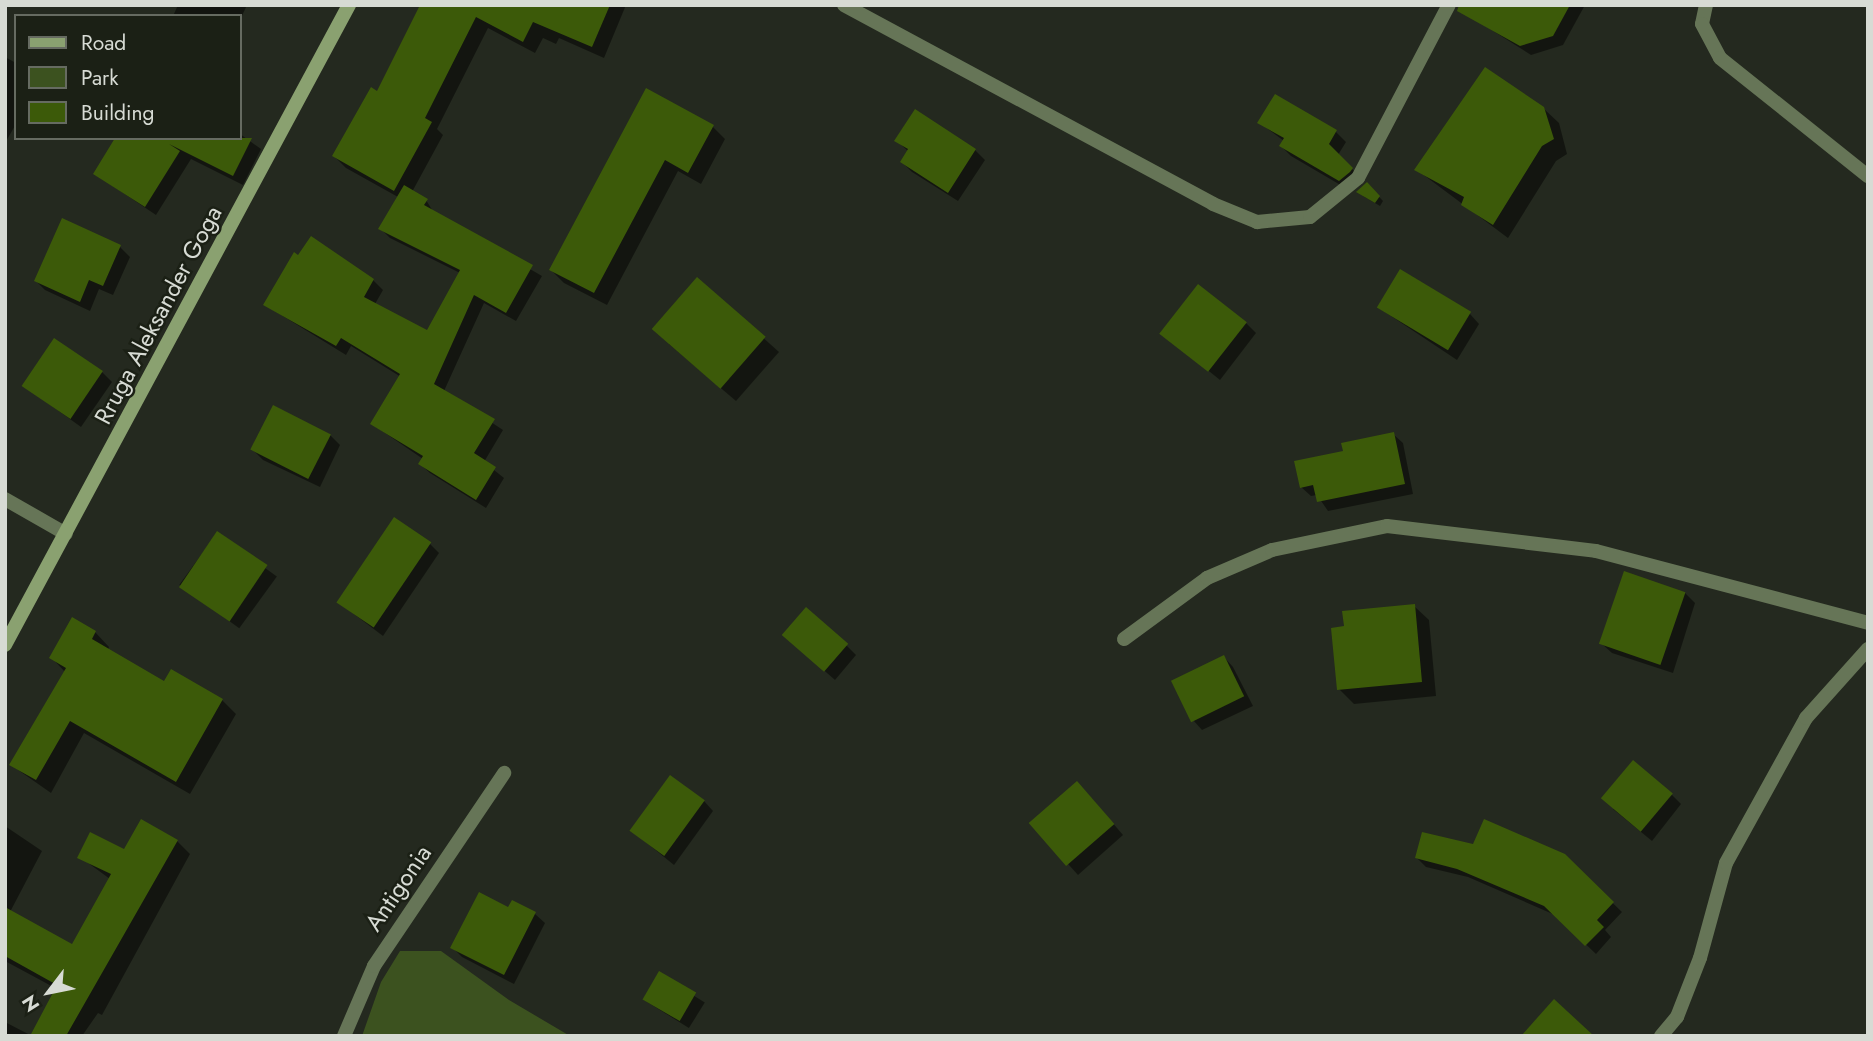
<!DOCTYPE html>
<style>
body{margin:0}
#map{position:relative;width:1873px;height:1041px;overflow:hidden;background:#24291f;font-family:Jost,sans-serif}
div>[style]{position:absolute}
.green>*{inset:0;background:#3c521f}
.shadow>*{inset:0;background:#0007;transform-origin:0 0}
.building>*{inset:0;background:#3c5a09;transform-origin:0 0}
.street>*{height:14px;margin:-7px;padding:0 7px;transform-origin:7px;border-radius:7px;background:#667557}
.secondary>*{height:14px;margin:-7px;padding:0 7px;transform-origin:7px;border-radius:7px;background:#8aa170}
span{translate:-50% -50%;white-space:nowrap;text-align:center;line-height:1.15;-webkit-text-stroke:5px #1b2015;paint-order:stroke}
.street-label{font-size:24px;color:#d7dbd4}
.frame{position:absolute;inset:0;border:7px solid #d7dbd4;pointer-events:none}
.legend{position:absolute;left:14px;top:14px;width:228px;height:126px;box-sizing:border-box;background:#1b2015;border:2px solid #666b61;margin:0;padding:9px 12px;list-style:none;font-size:21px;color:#d7dbd4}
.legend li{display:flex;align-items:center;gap:14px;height:35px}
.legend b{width:35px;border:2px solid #666b61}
.north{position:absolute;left:14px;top:957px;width:70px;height:70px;-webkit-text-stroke:5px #1b2015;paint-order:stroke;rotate:238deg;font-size:19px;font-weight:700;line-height:28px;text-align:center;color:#d7dbd4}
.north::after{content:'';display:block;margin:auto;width:24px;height:32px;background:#d7dbd4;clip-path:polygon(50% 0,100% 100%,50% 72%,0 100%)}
</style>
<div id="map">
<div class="green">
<div style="clip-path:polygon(400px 951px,441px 951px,509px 1000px,570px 1036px,362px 1036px,381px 982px)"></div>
</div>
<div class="shadow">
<div style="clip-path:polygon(178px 5px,247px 5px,240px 20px,240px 16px,173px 16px)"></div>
<div style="clip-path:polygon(422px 5px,626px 5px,604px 58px,559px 38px,556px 44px,543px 38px,535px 53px,488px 28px,437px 129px,443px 135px,412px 192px,426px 200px,434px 213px,542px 276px,516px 321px,484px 303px,444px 391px,503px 430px,484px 462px,504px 478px,486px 508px,430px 473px,420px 464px,423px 459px,372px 424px,401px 377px,351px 346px,346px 355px,265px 305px,373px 280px,383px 290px,375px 304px,427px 332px,460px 273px,390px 238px,380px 228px,398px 197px,346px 168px,334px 156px,377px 93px)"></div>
<div style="clip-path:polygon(1488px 5px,1585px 5px,1563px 45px,1531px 55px,1479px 22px)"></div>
<div style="clip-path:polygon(5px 57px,16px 63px,16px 124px,5px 143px)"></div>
<div style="clip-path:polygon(647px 91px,712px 126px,725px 139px,701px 184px,678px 171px,607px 305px,564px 283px,551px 270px)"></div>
<div style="clip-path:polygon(1543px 108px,1559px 123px,1567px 154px,1556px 161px,1508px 238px,1417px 170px)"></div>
<div style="clip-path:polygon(1260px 123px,1336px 132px,1346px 142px,1338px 155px,1361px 178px,1349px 190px,1291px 156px,1281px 146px,1284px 141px)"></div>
<div style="clip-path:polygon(240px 134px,261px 149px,243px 185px,191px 159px,156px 215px,95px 174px,117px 138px,240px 138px)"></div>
<div style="clip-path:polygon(896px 140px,975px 150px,985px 160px,958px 201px,912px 172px,902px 162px,909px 152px)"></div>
<div style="clip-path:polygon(1367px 184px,1383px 201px,1380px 206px,1363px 196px)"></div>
<div style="clip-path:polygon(120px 247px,130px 257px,113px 295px,99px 289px,90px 311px,45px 290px,36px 281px)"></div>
<div style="clip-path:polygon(697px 279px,779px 352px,736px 401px,669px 344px)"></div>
<div style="clip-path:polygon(1379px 308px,1470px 314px,1479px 324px,1457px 360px)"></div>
<div style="clip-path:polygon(1246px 323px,1256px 333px,1220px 380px,1163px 334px)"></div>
<div style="clip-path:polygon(102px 372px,112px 382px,81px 427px,24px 386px)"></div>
<div style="clip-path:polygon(1393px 434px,1403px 443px,1413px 494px,1328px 511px,1317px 495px,1311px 496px,1301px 487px,1345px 453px)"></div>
<div style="clip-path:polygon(330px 435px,340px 445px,320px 487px,263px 460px,253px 450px)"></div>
<div style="left:217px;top:533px;width:74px;height:64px;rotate:36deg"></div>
<div style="clip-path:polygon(430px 544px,439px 553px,383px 636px,338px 602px)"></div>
<div style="clip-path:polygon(1685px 593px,1695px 603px,1673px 673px,1612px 653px,1602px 644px)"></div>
<div style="clip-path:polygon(1414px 606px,1429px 620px,1436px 696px,1354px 704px,1339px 689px)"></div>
<div style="clip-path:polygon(72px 620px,95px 632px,109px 647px,108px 650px,165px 683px,222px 700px,236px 714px,190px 794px,84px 733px,51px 793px,11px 765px,65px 672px,51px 657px)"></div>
<div style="clip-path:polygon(794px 644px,847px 646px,856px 655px,835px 680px)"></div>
<div style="clip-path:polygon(1224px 657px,1233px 667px,1253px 706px,1202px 730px,1193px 720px)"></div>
<div style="clip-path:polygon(1087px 793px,1123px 835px,1078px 875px,1032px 824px)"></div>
<div style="clip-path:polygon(1672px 795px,1681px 804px,1652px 841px,1613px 809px)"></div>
<div style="clip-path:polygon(704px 801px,713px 811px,674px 865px,632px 831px)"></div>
<div style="clip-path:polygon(5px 826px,42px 851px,10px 912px,72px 946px,110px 879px,80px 857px,177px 841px,190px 854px,102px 1015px,98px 1013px,82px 1036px,5px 1036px,5px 1022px,32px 1036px,57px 989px,5px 961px)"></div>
<div style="clip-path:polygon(1474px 846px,1564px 856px,1622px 912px,1605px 930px,1611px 937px,1596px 954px,1555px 915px,1468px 877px,1426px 867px,1417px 858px)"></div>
<div style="clip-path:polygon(509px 909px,535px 914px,545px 923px,514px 984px,462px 957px,453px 948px)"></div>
<div style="left:659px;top:974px;width:54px;height:30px;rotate:32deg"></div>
</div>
<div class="building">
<div style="clip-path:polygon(420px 5px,610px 5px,592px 47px,533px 22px,523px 42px,476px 17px,425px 118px,432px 122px,394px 191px,332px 156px,371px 87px,377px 91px)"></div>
<div style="clip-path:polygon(1459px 5px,1570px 5px,1553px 36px,1520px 46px,1457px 11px)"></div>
<div style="clip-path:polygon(1485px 67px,1544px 107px,1554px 139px,1542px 146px,1493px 225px,1461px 205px,1464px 197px,1414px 170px)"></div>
<div style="clip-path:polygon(646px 88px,714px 125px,688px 173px,665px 160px,594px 293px,549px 270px)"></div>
<div style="clip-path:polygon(1275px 94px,1337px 130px,1329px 144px,1353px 168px,1350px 172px,1339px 181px,1279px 146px,1284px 138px,1257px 123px)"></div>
<div style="clip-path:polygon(915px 109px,976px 149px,948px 193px,900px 162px,908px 149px,894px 141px)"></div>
<div style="clip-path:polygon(115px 138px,252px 138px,233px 176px,169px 144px,180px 151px,145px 207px,93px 174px)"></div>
<div style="clip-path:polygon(1367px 182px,1380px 196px,1375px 203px,1356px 192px)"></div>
<div style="clip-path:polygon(404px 185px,428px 199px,424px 205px,533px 265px,506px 313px,474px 295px,434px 384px,495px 419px,474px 453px,496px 467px,476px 500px,418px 464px,423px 456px,370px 424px,400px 374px,341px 338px,336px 346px,263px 305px,294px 252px,298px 255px,311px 236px,374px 279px,364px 297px,427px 330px,460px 270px,378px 229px)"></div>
<div style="clip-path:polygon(62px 218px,121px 245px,103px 286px,89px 280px,80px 302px,34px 281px)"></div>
<div style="left:1400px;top:269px;width:83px;height:45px;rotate:31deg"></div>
<div style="left:697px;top:277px;width:91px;height:69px;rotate:41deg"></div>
<div style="left:1198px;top:284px;width:62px;height:63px;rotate:38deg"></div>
<div style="left:54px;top:338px;width:59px;height:58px;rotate:34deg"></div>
<div style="left:273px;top:405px;width:65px;height:50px;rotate:27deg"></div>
<div style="clip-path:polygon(1394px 432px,1405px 484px,1317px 502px,1313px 485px,1300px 488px,1294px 461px,1343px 451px,1341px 443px)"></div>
<div style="left:394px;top:517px;width:45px;height:103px;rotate:34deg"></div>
<div style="left:217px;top:531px;width:61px;height:68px;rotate:34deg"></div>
<div style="left:1624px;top:571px;width:65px;height:77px;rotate:19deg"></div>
<div style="clip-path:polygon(1415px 604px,1422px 682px,1337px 690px,1331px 628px,1344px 626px,1342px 611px)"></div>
<div style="left:806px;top:607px;width:56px;height:37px;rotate:41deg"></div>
<div style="clip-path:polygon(72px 617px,96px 631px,92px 639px,164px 681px,171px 669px,223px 699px,176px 782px,70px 721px,36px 780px,9px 765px,66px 668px,49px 658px)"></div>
<div style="left:1224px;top:655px;width:46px;height:59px;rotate:64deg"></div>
<div style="left:1633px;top:760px;width:52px;height:50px;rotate:40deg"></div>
<div style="left:670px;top:775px;width:43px;height:69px;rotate:36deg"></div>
<div style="left:1077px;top:781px;width:57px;height:64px;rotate:49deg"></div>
<div style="clip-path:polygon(141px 819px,178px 840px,66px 1036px,30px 1036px,57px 985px,5px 956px,5px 907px,72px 944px,111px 874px,77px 858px,90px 832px,124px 849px)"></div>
<div style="clip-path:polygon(1484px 819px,1565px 854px,1614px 902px,1597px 920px,1604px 927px,1585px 946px,1544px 906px,1457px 869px,1415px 858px,1422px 832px,1473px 844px)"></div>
<div style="clip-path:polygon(479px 892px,508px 907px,512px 900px,536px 912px,504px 975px,450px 948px)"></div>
<div style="left:659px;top:971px;width:43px;height:33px;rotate:30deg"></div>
<div style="clip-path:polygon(1554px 999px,1594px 1036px,1521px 1036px)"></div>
</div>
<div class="street">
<div style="left:844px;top:5px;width:419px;rotate:28.3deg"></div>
<div style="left:1213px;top:204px;width:48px;rotate:22.2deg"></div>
<div style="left:1257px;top:222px;width:53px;rotate:-5.4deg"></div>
<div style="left:1310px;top:217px;width:62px;rotate:-39.1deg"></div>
<div style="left:1358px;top:178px;width:195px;rotate:-62.3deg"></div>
<div style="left:1706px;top:5px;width:19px;rotate:102deg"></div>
<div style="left:1702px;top:24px;width:38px;rotate:62deg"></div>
<div style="left:1720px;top:58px;width:189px;rotate:38.6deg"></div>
<div style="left:5px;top:499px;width:70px;rotate:29.8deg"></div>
<div style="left:1124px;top:639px;width:103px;rotate:-36.3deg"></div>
<div style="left:1207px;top:578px;width:71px;rotate:-23.3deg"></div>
<div style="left:1272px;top:550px;width:117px;rotate:-11.8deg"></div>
<div style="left:1387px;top:526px;width:210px;rotate:6.8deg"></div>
<div style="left:1596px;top:551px;width:281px;rotate:14.8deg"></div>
<div style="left:344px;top:1036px;width:76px;rotate:-66.8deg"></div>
<div style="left:374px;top:966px;width:233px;rotate:-56deg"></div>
<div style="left:1661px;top:1036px;width:25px;rotate:-50deg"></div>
<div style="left:1677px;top:1017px;width:63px;rotate:-68.7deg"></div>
<div style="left:1700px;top:958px;width:98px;rotate:-74.7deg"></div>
<div style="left:1726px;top:863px;width:166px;rotate:-61.1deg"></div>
<div style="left:1806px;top:718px;width:93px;rotate:-48.1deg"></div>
</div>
<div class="secondary">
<div style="left:5px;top:645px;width:727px;rotate:-61.74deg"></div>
</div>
<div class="street-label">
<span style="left:158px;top:315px;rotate:-62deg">Rruga Aleksander Goga</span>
<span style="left:398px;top:888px;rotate:-56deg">Antigonia</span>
</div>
<div class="frame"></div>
<ul class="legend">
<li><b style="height:9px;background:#8aa170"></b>Road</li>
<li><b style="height:19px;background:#3c521f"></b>Park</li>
<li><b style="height:19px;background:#3c5a09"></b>Building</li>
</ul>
<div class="north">N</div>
</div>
